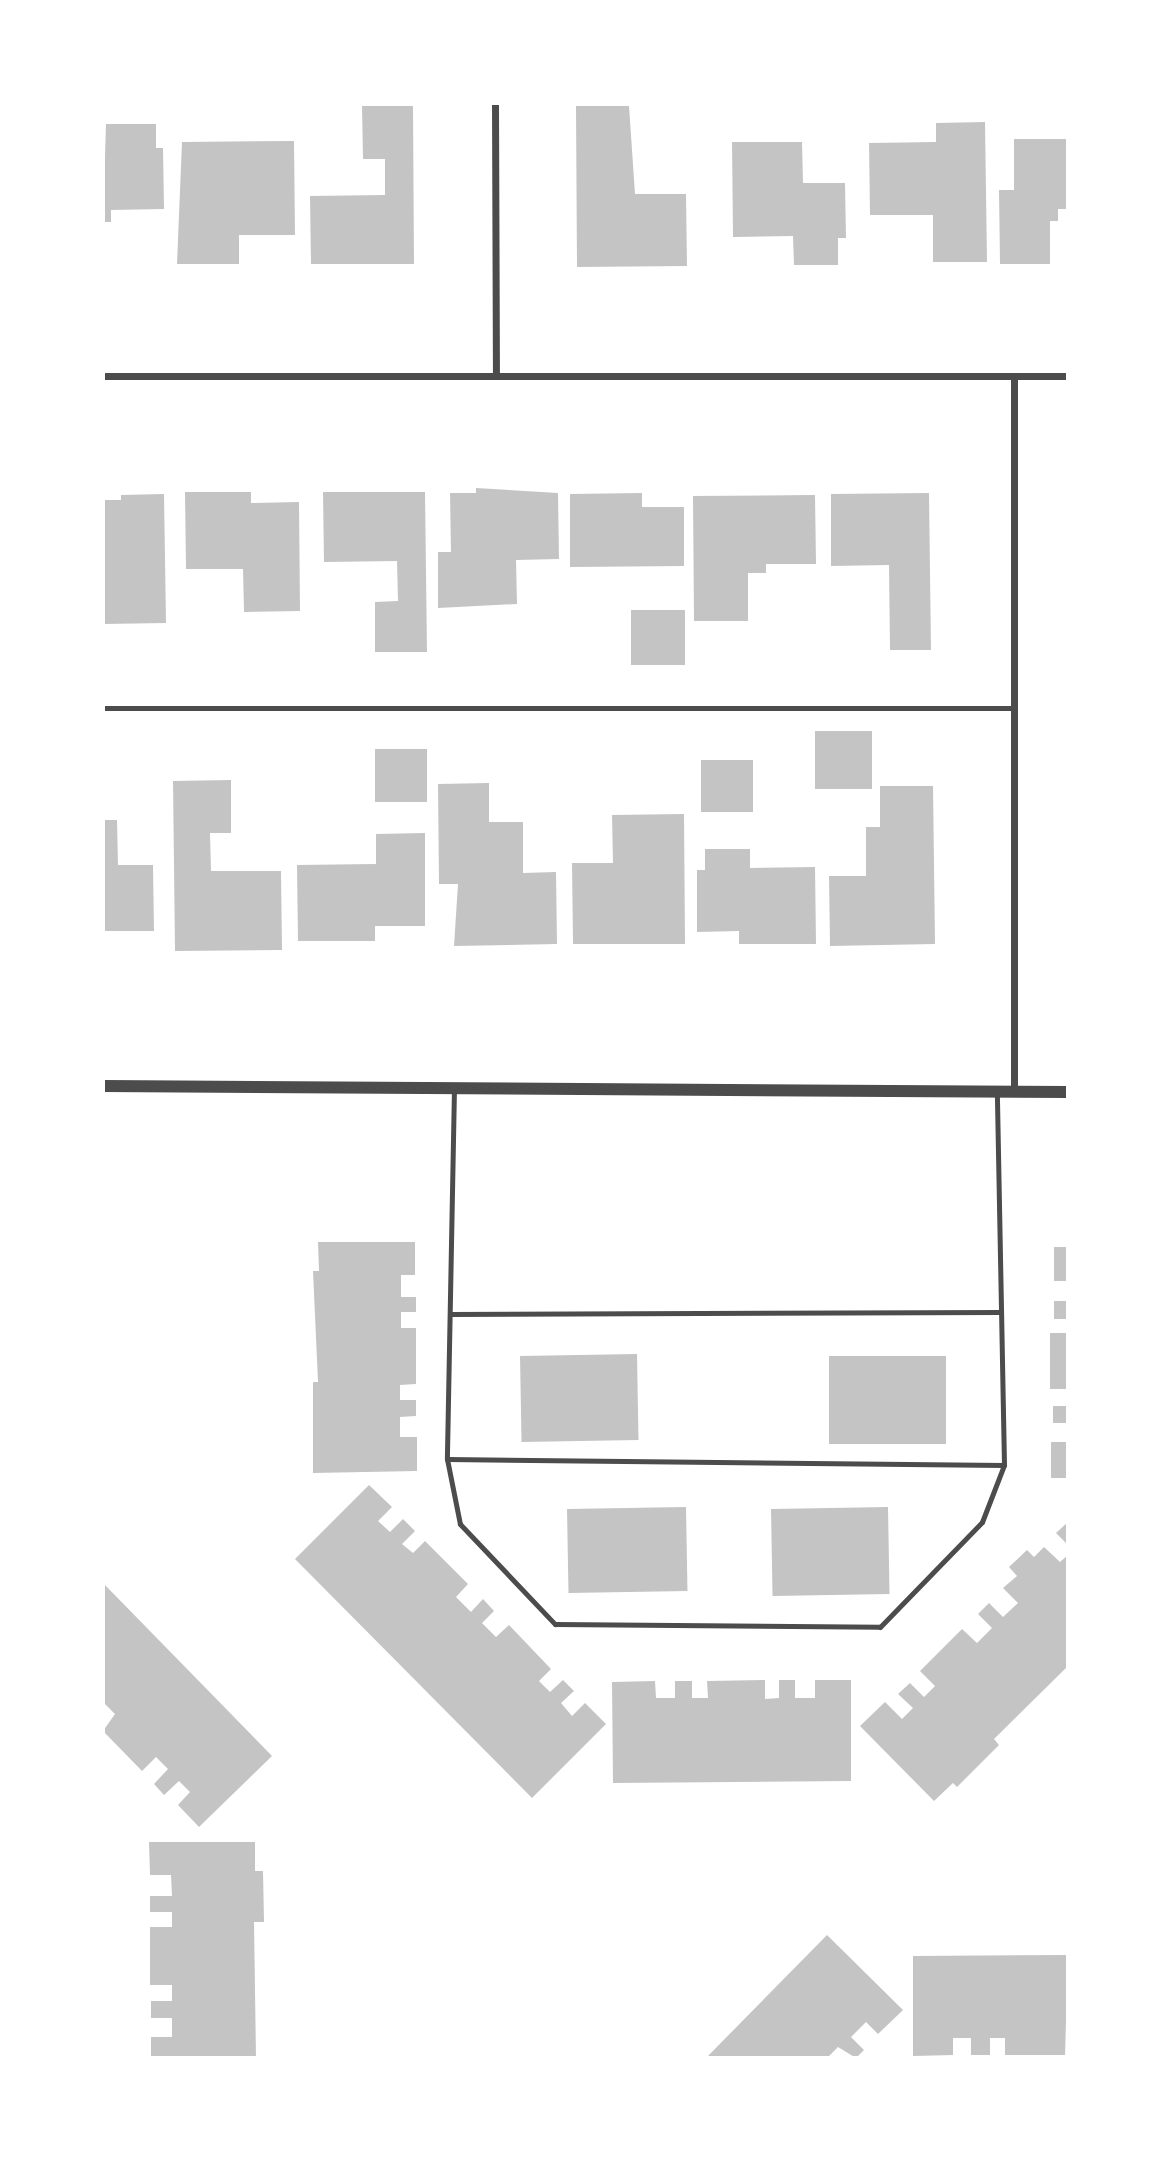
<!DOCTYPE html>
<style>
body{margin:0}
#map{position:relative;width:1171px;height:2161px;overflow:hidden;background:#fff;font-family:Mulish,sans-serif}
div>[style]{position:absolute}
.building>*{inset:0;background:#c4c4c4;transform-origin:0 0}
.service>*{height:5px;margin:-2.5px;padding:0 2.5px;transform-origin:2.5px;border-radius:2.5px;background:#4c4c4c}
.minor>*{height:7px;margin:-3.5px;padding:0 3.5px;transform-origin:3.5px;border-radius:3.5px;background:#4c4c4c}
.tertiary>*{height:12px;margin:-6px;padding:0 6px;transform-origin:6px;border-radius:6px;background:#4c4c4c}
span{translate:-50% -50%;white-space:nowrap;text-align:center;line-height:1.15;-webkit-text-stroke:7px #fff;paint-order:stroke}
.frame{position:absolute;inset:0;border:105px solid #fff;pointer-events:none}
</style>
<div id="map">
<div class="building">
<div style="clip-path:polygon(362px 106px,413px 106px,414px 264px,311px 264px,310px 196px,385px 195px,385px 159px,363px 159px)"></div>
<div style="clip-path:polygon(576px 106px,629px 106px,635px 194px,686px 194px,687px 266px,577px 267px)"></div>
<div style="clip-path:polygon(985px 122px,987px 262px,933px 262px,933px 215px,870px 215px,869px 143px,936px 142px,936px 123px)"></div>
<div style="clip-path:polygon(106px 124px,156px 124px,156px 148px,163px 148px,164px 209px,111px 210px,111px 222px,103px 222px)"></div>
<div style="clip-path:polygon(1014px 139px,1068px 139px,1068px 209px,1058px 209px,1058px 221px,1050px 221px,1050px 264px,1000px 264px,999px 190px,1014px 190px)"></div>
<div style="clip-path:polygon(294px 141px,295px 235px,239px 235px,239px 264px,177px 264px,182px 142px)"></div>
<div style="clip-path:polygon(732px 142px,802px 142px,803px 183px,845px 183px,846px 238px,838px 238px,838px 265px,794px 265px,793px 236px,733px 237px)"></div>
<div style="clip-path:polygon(476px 488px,558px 493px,559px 559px,516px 560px,517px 604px,438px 608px,438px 552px,451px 552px,450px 493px,476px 493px)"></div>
<div style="clip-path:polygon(185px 492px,251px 492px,251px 503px,299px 502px,300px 611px,244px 612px,243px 569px,186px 569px)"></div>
<div style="clip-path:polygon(323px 492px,425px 492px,427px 652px,375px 652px,375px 602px,398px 601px,397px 561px,324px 562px)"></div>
<div style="clip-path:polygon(642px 493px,642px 507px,684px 507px,684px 566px,570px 567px,570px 494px)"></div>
<div style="clip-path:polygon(929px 493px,931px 650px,890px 650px,889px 565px,831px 566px,831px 494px)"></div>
<div style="clip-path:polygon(164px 494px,166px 623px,103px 624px,103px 500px,121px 500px,121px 495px)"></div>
<div style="clip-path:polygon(815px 495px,816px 564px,766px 564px,766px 573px,748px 573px,748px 621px,694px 621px,693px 496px)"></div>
<div style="left:631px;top:610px;width:54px;height:55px"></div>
<div style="left:815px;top:731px;width:57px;height:58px"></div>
<div style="left:427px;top:749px;width:53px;height:52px;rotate:90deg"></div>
<div style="left:701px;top:760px;width:52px;height:52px"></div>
<div style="clip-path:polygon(231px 780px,231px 833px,210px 833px,211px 871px,281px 871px,282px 950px,175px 951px,173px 781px)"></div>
<div style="clip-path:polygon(489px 783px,489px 822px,523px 822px,523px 873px,556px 872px,557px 944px,454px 946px,458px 884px,439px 884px,438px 784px)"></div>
<div style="clip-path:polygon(880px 786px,933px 786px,935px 944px,830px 946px,829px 876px,866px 876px,866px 827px,880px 827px)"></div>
<div style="clip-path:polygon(684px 814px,685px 944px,573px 944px,572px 863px,613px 863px,612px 815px)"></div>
<div style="clip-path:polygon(103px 820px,117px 820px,118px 865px,153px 865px,154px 931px,103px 931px)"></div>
<div style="clip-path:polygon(425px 833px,425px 926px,375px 926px,375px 941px,298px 941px,297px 865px,376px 864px,376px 834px)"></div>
<div style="clip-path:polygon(705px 849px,750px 849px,750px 868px,815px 867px,816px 944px,739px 944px,739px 931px,697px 932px,697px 870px,705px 870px)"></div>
<div style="clip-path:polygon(318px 1242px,415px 1242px,415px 1275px,401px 1275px,401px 1297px,416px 1297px,416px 1312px,401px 1312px,401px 1328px,416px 1328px,416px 1384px,400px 1385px,400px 1400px,416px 1400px,416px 1416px,400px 1417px,400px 1437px,417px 1437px,417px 1471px,313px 1473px,313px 1382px,318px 1382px,313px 1271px,319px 1271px)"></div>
<div style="left:1054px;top:1247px;width:14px;height:34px"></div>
<div style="left:1054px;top:1301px;width:14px;height:18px"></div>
<div style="left:1050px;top:1333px;width:18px;height:56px"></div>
<div style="left:637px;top:1354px;width:86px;height:117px;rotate:89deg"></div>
<div style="left:829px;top:1356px;width:117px;height:88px"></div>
<div style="left:1053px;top:1406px;width:15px;height:17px"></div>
<div style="left:1051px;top:1442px;width:17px;height:36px"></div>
<div style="clip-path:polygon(369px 1485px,392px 1507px,378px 1521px,390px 1532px,403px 1519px,415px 1531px,402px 1544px,413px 1553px,425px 1541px,468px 1584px,456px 1597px,471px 1612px,483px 1599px,494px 1611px,482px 1623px,496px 1637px,509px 1625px,551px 1669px,539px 1681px,550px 1692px,563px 1680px,574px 1691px,561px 1703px,572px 1716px,585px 1703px,606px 1724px,532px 1798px,295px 1559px)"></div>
<div style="left:686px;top:1507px;width:84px;height:119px;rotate:89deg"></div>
<div style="left:888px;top:1507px;width:87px;height:117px;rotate:89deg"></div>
<div style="clip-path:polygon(1068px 1522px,1068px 1545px,1056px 1533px)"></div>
<div style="clip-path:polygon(1044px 1547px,1060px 1562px,1068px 1555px,1068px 1666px,994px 1739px,999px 1745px,957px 1787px,953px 1783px,934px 1801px,860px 1726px,885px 1702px,902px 1719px,913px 1708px,898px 1694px,910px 1683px,924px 1697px,935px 1686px,920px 1671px,962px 1629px,977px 1643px,992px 1628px,978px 1614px,989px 1603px,1003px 1617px,1018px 1603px,1003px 1588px,1017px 1576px,1009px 1567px,1027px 1550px,1034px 1557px)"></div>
<div style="clip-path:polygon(103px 1583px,272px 1756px,199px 1827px,178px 1805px,190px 1792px,179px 1781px,164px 1795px,154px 1784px,168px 1769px,156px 1757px,142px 1771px,103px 1731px,115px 1714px,103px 1702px)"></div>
<div style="clip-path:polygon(765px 1680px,765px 1699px,779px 1698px,779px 1680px,795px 1680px,795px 1698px,815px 1698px,815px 1680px,851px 1680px,851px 1781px,613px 1783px,612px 1682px,655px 1681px,656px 1698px,675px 1698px,675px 1681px,692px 1681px,692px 1698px,708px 1698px,707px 1681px)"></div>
<div style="clip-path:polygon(149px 1842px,255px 1842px,255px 1871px,263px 1871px,264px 1922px,254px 1922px,256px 2058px,151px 2058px,151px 2037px,172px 2037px,172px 2018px,151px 2018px,151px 2001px,172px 2001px,172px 1985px,150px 1985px,150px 1927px,172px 1927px,172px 1912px,150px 1912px,150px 1896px,172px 1896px,171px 1875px,150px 1875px)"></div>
<div style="clip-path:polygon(827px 1935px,903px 2010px,878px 2034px,866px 2022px,851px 2037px,864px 2050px,856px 2058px,838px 2047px,827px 2058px,706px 2058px)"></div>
<div style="clip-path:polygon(1068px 1955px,1065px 2055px,1005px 2055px,1005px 2038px,990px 2038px,990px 2055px,971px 2055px,971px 2038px,953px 2038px,953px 2055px,913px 2056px,913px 1956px)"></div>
</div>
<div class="service">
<div style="left:103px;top:708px;width:911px"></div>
<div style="left:454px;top:1088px;width:371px;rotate:91.1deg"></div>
<div style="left:447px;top:1459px;width:66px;rotate:78.7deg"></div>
<div style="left:460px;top:1524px;width:138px;rotate:46.5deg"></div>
<div style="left:555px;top:1624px;width:325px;rotate:0.5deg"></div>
<div style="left:880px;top:1627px;width:146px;rotate:-45.8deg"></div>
<div style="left:982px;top:1522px;width:61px;rotate:-68.9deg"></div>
<div style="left:1004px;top:1465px;width:373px;rotate:-91.1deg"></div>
<div style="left:450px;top:1314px;width:551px;rotate:-0.21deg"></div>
<div style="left:447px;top:1459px;width:557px;rotate:0.62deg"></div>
</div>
<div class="minor">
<div style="left:495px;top:103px;width:273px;rotate:89.8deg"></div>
<div style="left:103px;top:376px;width:965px"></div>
<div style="left:1014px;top:376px;width:716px;rotate:90deg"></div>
</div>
<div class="tertiary">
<div style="left:103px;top:1086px;width:965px;rotate:0.36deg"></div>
</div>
<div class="frame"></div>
</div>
